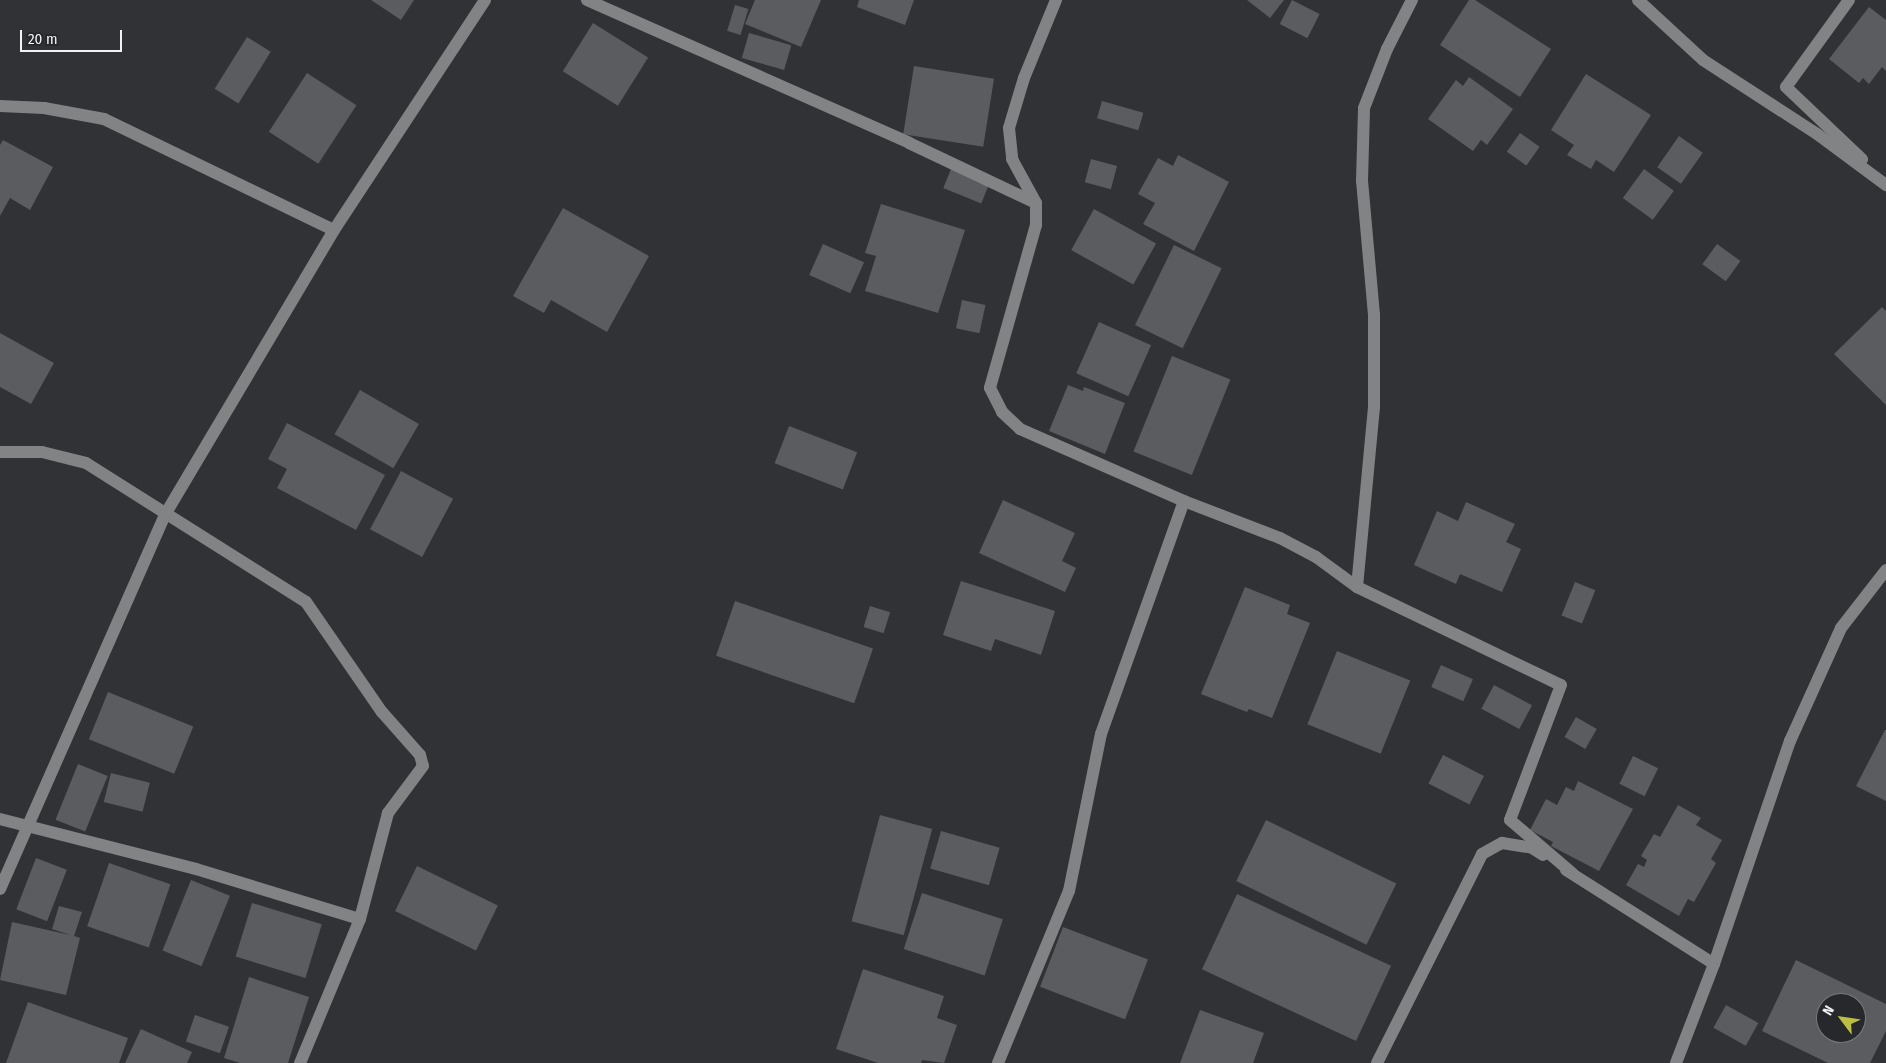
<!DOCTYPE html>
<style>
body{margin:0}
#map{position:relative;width:1886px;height:1063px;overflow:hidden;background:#303235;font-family:"Fira Sans Condensed",sans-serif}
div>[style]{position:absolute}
.building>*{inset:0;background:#5a5c5f;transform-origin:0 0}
.minor>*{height:12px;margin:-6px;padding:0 6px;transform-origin:6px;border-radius:6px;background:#828384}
span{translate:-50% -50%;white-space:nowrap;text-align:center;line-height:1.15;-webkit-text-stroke:5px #26282b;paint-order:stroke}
.north{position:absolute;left:1816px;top:993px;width:50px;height:50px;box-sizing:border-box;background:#26282b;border:1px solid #77797b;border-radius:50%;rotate:301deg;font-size:14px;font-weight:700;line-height:20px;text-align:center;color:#f0f2f3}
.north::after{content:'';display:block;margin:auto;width:18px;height:22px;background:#bcbf44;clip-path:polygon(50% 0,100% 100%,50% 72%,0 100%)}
.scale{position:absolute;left:20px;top:30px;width:102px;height:22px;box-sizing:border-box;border:2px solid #f0f2f3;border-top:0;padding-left:6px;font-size:15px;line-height:18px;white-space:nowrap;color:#f0f2f3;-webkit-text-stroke:4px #26282b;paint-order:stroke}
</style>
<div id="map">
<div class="building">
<div style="clip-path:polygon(371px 0,414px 0,401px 20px)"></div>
<div style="clip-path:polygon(755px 0,821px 0,801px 47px,745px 24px)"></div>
<div style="clip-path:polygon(859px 0,914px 0,905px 25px,857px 7px)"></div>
<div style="clip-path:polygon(1247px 0,1284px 0,1270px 18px)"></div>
<div style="left:1292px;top:0;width:31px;height:27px;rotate:27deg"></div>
<div style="clip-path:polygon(1469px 0,1475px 0,1551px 49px,1520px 97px,1440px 45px)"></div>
<div style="left:735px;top:5px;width:14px;height:27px;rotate:17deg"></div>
<div style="clip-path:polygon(1869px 7px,1886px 20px,1886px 71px,1882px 67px,1869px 84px,1863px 78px,1859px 83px,1829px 59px)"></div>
<div style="left:593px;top:23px;width:65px;height:57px;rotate:32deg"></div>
<div style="left:749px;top:33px;width:44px;height:26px;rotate:16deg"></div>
<div style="left:247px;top:37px;width:28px;height:61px;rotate:32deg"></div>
<div style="left:914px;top:66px;width:81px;height:69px;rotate:9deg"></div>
<div style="left:307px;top:73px;width:59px;height:70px;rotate:33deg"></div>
<div style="clip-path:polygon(1586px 74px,1651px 115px,1614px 172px,1596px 160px,1591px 169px,1567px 155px,1574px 145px,1551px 130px)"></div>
<div style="clip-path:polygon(1469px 77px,1513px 109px,1487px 145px,1481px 140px,1473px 151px,1428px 119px,1456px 80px,1463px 86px)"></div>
<div style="left:1102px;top:101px;width:43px;height:18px;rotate:16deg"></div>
<div style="left:1520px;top:133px;width:24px;height:23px;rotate:35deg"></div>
<div style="left:1679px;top:136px;width:29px;height:38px;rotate:35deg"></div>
<div style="clip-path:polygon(3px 140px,53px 167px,30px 210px,10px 198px,0 216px,0 145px)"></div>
<div style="clip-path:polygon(1178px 155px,1229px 182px,1194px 251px,1143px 224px,1155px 203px,1138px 194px,1158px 158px,1173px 166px)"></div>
<div style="left:1091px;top:159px;width:27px;height:24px;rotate:15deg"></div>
<div style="left:953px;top:164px;width:41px;height:26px;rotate:22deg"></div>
<div style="left:1644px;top:169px;width:37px;height:36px;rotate:36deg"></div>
<div style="clip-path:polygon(881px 204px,965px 230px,938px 313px,865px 291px,876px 256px,865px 253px)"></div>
<div style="clip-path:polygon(563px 208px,649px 256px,607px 332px,551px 300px,544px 313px,513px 296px)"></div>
<div style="left:1094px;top:209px;width:71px;height:47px;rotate:29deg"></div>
<div style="left:823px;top:244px;width:45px;height:34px;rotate:24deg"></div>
<div style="left:1717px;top:244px;width:29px;height:25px;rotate:36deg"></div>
<div style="left:1174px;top:245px;width:53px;height:89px;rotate:26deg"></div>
<div style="left:962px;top:300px;width:24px;height:29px;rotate:12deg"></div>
<div style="clip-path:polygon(1882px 307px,1886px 311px,1886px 405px,1834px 354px)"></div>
<div style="left:1099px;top:322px;width:57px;height:56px;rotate:24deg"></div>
<div style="clip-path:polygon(0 333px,54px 363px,31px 404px,0 387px)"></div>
<div style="left:1172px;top:356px;width:63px;height:103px;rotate:22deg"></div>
<div style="clip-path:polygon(1068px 385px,1083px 391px,1084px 387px,1125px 403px,1105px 454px,1049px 431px)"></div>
<div style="left:360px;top:390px;width:68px;height:51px;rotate:30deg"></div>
<div style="clip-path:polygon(287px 423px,385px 475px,356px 530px,277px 488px,287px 469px,268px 459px)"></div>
<div style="left:789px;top:426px;width:73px;height:40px;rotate:21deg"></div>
<div style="left:401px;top:471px;width:59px;height:66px;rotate:28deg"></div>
<div style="clip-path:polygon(1003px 500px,1075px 533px,1062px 561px,1076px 568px,1065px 592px,979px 553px)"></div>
<div style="clip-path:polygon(1466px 502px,1515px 524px,1506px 542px,1521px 549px,1502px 592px,1460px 574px,1456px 584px,1414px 565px,1437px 511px,1458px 521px)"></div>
<div style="clip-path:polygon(961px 581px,1055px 611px,1041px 655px,995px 639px,991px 651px,943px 635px)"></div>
<div style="left:1575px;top:582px;width:22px;height:36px;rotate:22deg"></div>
<div style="clip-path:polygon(1245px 587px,1290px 605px,1287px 614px,1310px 623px,1272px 718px,1249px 709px,1247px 712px,1201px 694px)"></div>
<div style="left:735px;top:601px;width:146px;height:58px;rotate:19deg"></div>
<div style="left:870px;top:606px;width:21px;height:22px;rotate:17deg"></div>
<div style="left:1337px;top:651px;width:79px;height:79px;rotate:22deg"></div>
<div style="left:1441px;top:665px;width:35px;height:24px;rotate:24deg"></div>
<div style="left:1494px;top:685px;width:43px;height:27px;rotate:28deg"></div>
<div style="left:108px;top:692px;width:92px;height:51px;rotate:22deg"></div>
<div style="left:1576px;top:717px;width:24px;height:23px;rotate:30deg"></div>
<div style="clip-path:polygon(1885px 730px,1886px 730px,1886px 801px,1856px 786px)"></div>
<div style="left:1443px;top:755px;width:46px;height:32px;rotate:27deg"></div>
<div style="left:1633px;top:756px;width:28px;height:31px;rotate:26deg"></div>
<div style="left:78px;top:764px;width:32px;height:60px;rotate:22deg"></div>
<div style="left:111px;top:773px;width:40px;height:30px;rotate:14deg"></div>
<div style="clip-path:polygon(1578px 781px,1633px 809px,1599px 871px,1551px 846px,1553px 842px,1530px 830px,1546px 799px,1557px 805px,1566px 787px,1574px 791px)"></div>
<div style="clip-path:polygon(1678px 805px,1701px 818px,1696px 825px,1722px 840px,1711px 859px,1716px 863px,1694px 902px,1688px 899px,1679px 916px,1626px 885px,1638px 864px,1644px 867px,1647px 860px,1641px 856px,1654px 834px,1660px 837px)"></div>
<div style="left:880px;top:815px;width:54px;height:110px;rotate:15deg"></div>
<div style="left:1266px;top:820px;width:145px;height:68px;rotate:26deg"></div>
<div style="left:941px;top:831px;width:61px;height:39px;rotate:16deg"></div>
<div style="left:36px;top:858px;width:33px;height:55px;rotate:21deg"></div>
<div style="left:109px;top:863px;width:65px;height:67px;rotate:19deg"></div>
<div style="left:417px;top:866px;width:90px;height:50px;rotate:26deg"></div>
<div style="left:191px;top:880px;width:42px;height:76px;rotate:22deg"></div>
<div style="left:922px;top:893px;width:85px;height:59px;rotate:18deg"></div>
<div style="left:1237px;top:894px;width:170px;height:83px;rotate:25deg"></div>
<div style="left:252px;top:903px;width:73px;height:56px;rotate:17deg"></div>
<div style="clip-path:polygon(59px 906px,82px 912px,74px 936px,80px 938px,66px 995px,0 980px,12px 922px,70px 935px,52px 929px)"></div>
<div style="left:1063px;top:927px;width:91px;height:64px;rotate:21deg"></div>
<div style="clip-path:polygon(evenodd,1796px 960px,1886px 1004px,1886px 1031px,1870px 1063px,1828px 1063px,1762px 1031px,1796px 960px,1826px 1003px,1856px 1003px,1856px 1033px,1826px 1033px,1826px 1003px)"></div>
<div style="clip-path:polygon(863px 969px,944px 996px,937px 1018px,957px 1025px,944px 1063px,922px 1060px,921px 1063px,878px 1063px,836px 1049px)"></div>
<div style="clip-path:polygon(249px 977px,309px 997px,288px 1063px,240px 1063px,224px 1058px)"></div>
<div style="clip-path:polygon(28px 1002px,128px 1038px,119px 1063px,6px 1063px)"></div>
<div style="left:1726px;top:1005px;width:37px;height:26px;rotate:29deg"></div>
<div style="clip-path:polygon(1200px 1010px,1264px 1033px,1253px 1063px,1180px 1063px)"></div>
<div style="left:195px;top:1015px;width:36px;height:28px;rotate:19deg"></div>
<div style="clip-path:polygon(141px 1029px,192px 1052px,187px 1063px,125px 1063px)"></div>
</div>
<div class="minor">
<div style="left:587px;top:0;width:352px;rotate:23.9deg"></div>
<div style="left:909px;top:143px;width:140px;rotate:25.3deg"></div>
<div style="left:1056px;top:0;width:84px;rotate:112.3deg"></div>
<div style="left:1024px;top:78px;width:52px;rotate:106.7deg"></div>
<div style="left:1009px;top:128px;width:31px;rotate:84deg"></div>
<div style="left:1012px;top:159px;width:50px;rotate:61.4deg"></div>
<div style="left:1036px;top:203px;width:22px;rotate:90deg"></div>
<div style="left:1036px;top:225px;width:169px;rotate:105.8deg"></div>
<div style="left:990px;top:388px;width:27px;rotate:63deg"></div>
<div style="left:1002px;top:412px;width:25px;rotate:43deg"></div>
<div style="left:1020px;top:429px;width:179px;rotate:23.7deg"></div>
<div style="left:1184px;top:501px;width:103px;rotate:21.1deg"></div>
<div style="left:1280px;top:538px;width:41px;rotate:27.8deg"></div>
<div style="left:1316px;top:557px;width:51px;rotate:36.2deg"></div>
<div style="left:1357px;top:587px;width:226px;rotate:25.7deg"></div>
<div style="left:1561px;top:685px;width:144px;rotate:110.7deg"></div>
<div style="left:1510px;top:820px;width:82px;rotate:40.5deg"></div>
<div style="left:1638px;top:0;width:88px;rotate:42.7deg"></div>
<div style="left:1703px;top:60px;width:136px;rotate:33deg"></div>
<div style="left:1817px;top:134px;width:86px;rotate:36.5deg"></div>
<div style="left:1849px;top:0;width:107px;rotate:125.9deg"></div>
<div style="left:1786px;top:87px;width:105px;rotate:43.5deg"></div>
<div style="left:0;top:106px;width:44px;rotate:2.6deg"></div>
<div style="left:44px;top:108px;width:61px;rotate:10.4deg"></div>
<div style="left:104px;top:119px;width:255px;rotate:25.8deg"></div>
<div style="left:0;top:452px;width:42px"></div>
<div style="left:42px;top:452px;width:45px;rotate:14deg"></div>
<div style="left:86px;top:463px;width:260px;rotate:32.3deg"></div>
<div style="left:306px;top:602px;width:134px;rotate:55.4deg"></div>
<div style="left:382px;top:712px;width:57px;rotate:48.5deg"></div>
<div style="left:420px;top:755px;width:11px;rotate:75deg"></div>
<div style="left:423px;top:766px;width:59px;rotate:126.7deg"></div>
<div style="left:388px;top:813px;width:110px;rotate:104.8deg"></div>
<div style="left:1357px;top:587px;width:181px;rotate:-84.6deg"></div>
<div style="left:1374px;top:407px;width:92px;rotate:-90deg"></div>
<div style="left:1374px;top:315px;width:135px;rotate:-95.1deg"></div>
<div style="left:1362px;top:181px;width:73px;rotate:-88.4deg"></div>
<div style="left:1364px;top:108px;width:63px;rotate:-68.7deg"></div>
<div style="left:1387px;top:49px;width:55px;rotate:-63deg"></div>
<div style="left:0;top:819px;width:202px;rotate:14.3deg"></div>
<div style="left:196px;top:869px;width:171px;rotate:17deg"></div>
<div style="left:360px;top:919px;width:156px;rotate:112.6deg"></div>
<div style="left:1566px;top:870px;width:175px;rotate:32.4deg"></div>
<div style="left:0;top:889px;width:411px;rotate:-66.2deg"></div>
<div style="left:166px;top:513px;width:329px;rotate:-59.3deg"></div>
<div style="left:334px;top:230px;width:275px;rotate:-56.7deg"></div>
<div style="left:998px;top:1063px;width:186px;rotate:-67.6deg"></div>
<div style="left:1069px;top:891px;width:160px;rotate:-78.5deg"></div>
<div style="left:1101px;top:734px;width:247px;rotate:-70.4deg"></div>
<div style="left:1377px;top:1063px;width:234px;rotate:-63.3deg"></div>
<div style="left:1482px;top:854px;width:23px;rotate:-29deg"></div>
<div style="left:1502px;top:843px;width:30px;rotate:9deg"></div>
<div style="left:1532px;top:848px;width:13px;rotate:32deg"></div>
<div style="left:1676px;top:1063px;width:106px;rotate:-69deg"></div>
<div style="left:1714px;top:964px;width:236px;rotate:-71.2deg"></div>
<div style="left:1790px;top:741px;width:124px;rotate:-65.7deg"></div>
<div style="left:1841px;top:628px;width:73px;rotate:-52.2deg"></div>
</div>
<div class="north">N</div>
<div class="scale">20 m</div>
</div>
